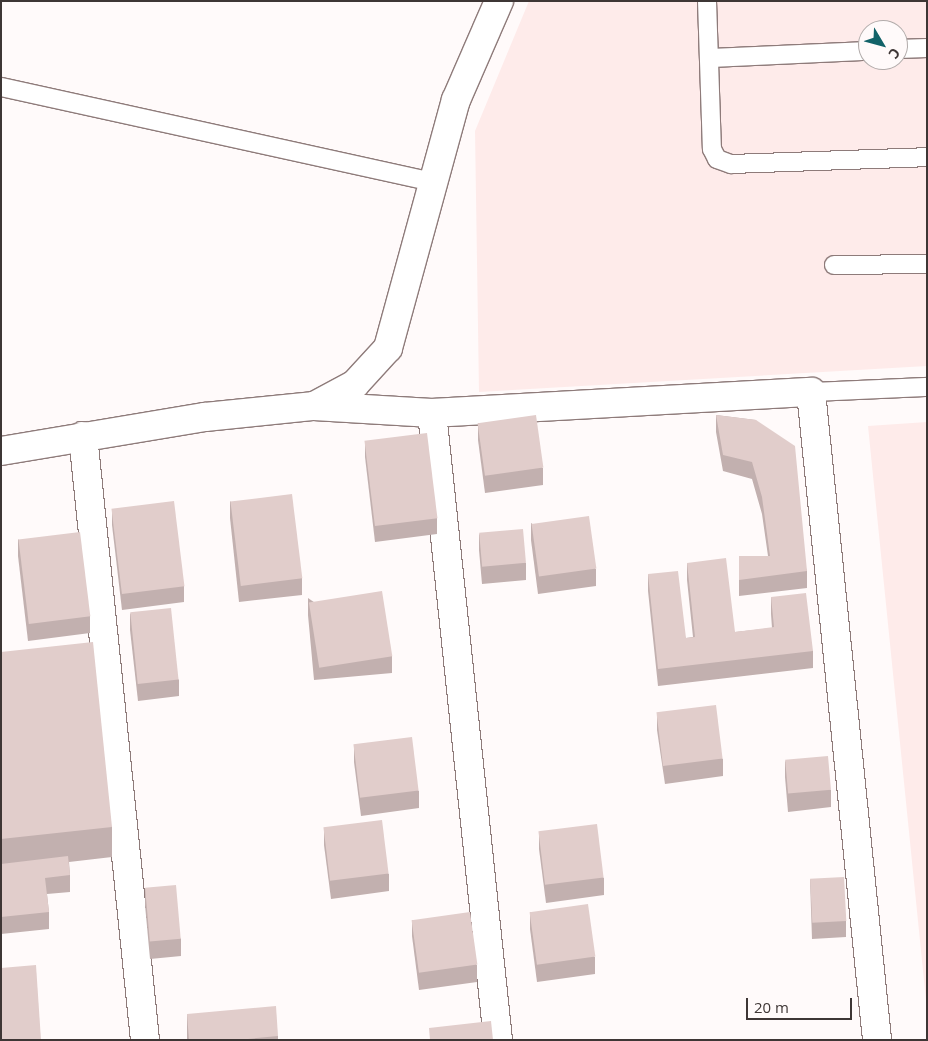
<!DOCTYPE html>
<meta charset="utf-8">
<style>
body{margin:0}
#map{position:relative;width:928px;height:1041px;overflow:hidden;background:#fffafa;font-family:"Open Sans",sans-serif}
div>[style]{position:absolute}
.built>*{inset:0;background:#feebea}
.roads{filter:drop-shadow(1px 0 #8e7b7a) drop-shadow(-1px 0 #8e7b7a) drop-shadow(0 1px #8e7b7a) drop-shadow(0 -1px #8e7b7a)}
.service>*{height:18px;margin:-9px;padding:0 9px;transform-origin:9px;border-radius:9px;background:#fff}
.minor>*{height:28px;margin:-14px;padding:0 14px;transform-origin:14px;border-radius:14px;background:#fff}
.wall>*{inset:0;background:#c2b0af}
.building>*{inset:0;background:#e1cdcb;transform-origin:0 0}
span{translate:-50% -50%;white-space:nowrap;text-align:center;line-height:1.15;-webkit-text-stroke:5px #fffafa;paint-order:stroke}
.frame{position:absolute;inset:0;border:2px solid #3e3635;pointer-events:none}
.north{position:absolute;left:858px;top:20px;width:50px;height:50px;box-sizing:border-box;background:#fffafa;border:1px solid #b2acab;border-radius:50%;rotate:127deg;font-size:14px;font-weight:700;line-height:20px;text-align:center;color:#3e3635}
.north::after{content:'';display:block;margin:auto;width:18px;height:22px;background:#126268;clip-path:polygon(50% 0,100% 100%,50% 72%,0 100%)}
.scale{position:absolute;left:746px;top:998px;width:106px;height:22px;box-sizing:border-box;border:2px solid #3e3635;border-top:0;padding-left:6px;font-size:15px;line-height:18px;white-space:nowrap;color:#3e3635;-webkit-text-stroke:4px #fffafa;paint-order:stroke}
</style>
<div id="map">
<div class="built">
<div style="clip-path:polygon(evenodd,529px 1px,927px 1px,927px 366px,479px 392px,475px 131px,529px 1px,868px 30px,898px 30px,898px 60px,868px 60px,868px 30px)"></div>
<div style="clip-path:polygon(927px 422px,927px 1010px,868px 426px)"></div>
</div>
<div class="roads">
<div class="service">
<div style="left:707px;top:1px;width:148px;rotate:88.1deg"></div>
<div style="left:712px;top:149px;width:11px;rotate:63deg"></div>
<div style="left:717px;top:159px;width:15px;rotate:20deg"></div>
<div style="left:731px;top:164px;width:196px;rotate:-2deg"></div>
<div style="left:898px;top:49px;width:29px;rotate:-2deg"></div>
<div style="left:711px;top:58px;width:157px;rotate:-2.6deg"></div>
<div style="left:1px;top:87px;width:439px;rotate:12.4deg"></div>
<div style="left:834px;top:265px;width:93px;rotate:-0.6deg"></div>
<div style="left:811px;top:392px;width:116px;rotate:-2.5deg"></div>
</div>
<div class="minor">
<div style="left:314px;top:406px;width:47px;rotate:-28.2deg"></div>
<div style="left:355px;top:384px;width:49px;rotate:-47.5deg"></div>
<div style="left:388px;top:348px;width:257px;rotate:-74.7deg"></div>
<div style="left:456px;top:100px;width:108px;rotate:-66.5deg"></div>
<div style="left:432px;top:413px;width:630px;rotate:83.99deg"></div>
<div style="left:83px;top:436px;width:607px;rotate:84.14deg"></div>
<div style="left:1px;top:451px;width:207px;rotate:-9.5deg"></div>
<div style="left:205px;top:417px;width:110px;rotate:-5.8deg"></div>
<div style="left:314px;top:406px;width:118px;rotate:3.4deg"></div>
<div style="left:432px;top:413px;width:380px;rotate:-3.2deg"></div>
<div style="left:811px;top:392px;width:651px;rotate:84.18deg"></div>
</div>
</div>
<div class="wall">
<div style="clip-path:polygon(716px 415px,756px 420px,807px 571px,807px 588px,739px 596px,739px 556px,768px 556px,762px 514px,752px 479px,723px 471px,716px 432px)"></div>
<div style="clip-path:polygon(478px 423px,543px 468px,543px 485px,485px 493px,478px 440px)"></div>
<div style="clip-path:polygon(365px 441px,437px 518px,437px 534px,375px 542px,365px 457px)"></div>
<div style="clip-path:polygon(230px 501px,302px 578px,302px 595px,239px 602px,230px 518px)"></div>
<div style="clip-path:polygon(112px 509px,184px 586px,184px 602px,122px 610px,112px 525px)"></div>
<div style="clip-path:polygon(531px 523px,596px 569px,596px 586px,538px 594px,531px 540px)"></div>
<div style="clip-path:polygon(479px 534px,526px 563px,526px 580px,482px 584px,479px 550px)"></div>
<div style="clip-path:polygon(18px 539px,90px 616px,90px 633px,28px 641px,18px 556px)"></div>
<div style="clip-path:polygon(687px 563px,735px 632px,772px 628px,771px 614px,771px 597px,813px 651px,813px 668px,658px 686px,648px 591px,648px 574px,686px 638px,693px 637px,687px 580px)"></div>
<div style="clip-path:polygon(308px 598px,392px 656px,392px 673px,314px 680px,308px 615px)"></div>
<div style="clip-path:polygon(130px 613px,179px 680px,179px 696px,138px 701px,130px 630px)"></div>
<div style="clip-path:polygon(1px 652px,112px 827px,112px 857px,69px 862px,70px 875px,70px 892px,47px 894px,49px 912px,49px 929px,1px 934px)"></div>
<div style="clip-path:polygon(657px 713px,723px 759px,723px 776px,665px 784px,657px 730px)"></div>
<div style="clip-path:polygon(354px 745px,419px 791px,419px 808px,361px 816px,354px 762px)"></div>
<div style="clip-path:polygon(785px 761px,831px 790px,831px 807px,788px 812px,785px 777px)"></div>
<div style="clip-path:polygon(324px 828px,389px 874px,389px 891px,331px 899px,324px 845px)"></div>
<div style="clip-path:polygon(539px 832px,604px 878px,604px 895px,546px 903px,539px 849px)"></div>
<div style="clip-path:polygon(810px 879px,846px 921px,846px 937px,812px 939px)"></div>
<div style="clip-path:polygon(145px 888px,181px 939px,181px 956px,150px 959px,145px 905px)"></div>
<div style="clip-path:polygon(530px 912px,595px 957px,595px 974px,537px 982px,530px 929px)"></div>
<div style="clip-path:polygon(412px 920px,477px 965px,477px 982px,419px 990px,412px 936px)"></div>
<div style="clip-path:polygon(187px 1014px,278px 1036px,278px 1040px,187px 1040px)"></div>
</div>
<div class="building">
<div style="left:536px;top:415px;width:53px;height:59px;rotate:82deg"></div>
<div style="clip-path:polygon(716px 415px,756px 420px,795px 446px,807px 571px,739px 580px,739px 556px,770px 556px,762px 497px,752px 462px,723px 455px)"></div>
<div style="left:427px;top:433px;width:86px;height:63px;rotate:83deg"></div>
<div style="left:292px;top:494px;width:85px;height:62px;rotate:83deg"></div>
<div style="left:174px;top:501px;width:86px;height:63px;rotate:83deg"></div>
<div style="left:589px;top:516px;width:53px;height:58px;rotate:82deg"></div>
<div style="left:523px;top:529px;width:34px;height:44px;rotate:85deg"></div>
<div style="left:80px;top:532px;width:85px;height:62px;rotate:83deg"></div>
<div style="clip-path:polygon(726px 558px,735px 632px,774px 627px,771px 597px,806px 593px,813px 651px,658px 669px,648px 574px,678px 571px,686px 638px,695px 637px,687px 563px)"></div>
<div style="left:382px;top:591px;width:66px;height:74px;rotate:81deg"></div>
<div style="left:171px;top:608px;width:72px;height:41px;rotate:84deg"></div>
<div style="clip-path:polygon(93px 642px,112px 827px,1px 839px,1px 652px)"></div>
<div style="left:716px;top:705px;width:54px;height:60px;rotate:83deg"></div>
<div style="left:412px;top:737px;width:54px;height:59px;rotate:83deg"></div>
<div style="left:828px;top:756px;width:34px;height:43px;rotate:85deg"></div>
<div style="left:382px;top:820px;width:54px;height:59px;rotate:83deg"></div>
<div style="left:597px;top:824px;width:54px;height:59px;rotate:83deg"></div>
<div style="clip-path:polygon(68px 856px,70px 875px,45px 878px,49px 912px,1px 917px,1px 864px)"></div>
<div style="left:844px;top:877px;width:44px;height:34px;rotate:87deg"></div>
<div style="left:176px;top:885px;width:54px;height:31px;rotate:85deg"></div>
<div style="left:588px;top:904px;width:53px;height:59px;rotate:82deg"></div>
<div style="left:470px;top:912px;width:53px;height:59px;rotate:82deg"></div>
<div style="clip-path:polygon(36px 965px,41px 1040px,1px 1040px,1px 968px)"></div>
<div style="clip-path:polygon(276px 1006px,278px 1036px,237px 1040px,189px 1040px,187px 1014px)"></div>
<div style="clip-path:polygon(491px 1021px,493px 1040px,430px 1040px,429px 1028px)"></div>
</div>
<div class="frame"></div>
<div class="north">С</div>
<div class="scale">20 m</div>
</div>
